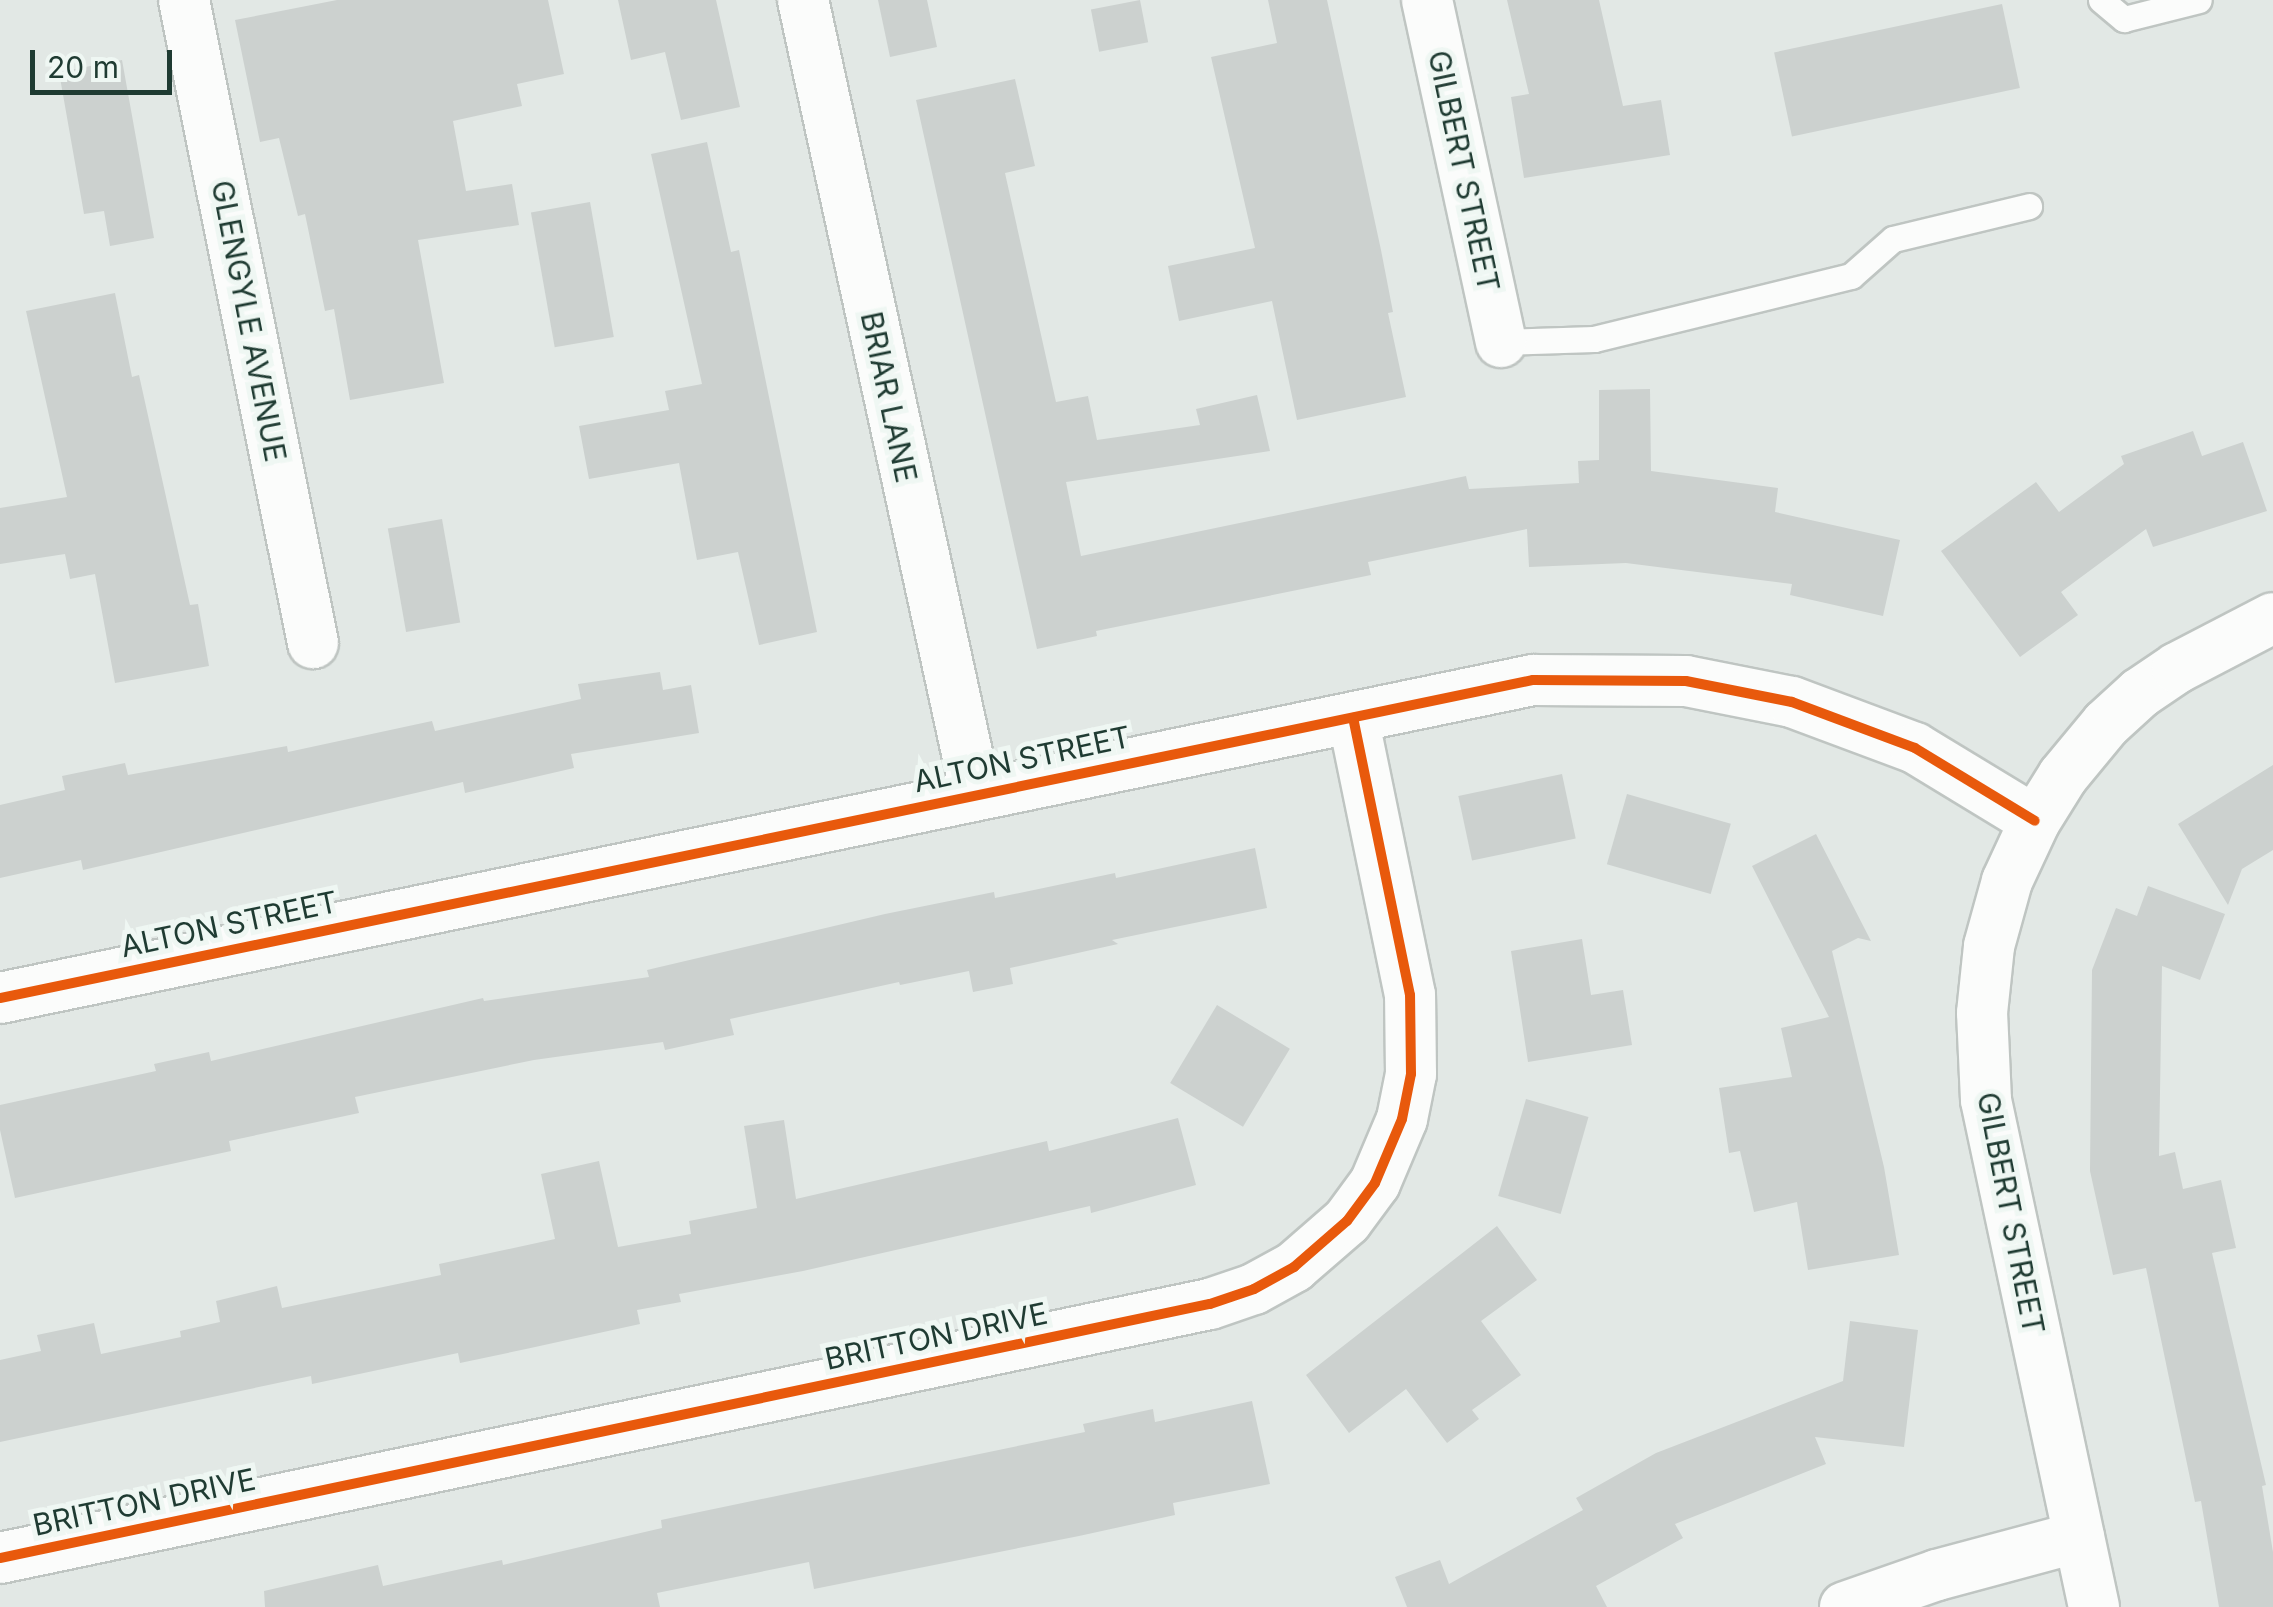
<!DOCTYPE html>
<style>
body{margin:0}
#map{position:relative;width:2273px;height:1607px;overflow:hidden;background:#e2e8e5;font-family:Inter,sans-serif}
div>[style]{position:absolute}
.building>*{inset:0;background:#ccd1cf;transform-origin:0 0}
.roads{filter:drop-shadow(2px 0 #bfc5c2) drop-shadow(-2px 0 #bfc5c2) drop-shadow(0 2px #bfc5c2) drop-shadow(0 -2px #bfc5c2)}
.lane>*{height:25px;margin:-12.5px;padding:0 12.5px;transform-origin:12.5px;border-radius:12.5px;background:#fbfcfb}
.street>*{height:50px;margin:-25px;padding:0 25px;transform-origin:25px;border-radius:25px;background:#fbfcfb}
.cycleway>*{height:10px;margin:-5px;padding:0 5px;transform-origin:5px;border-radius:5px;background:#e8590c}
span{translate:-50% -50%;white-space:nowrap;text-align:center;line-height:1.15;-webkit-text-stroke:10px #eff7f3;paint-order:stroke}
.street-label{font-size:30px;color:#1f3b32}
.scale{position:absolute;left:30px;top:50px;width:142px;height:45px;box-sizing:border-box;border:5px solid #1f3b32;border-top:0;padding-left:12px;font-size:30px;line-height:35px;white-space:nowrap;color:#1f3b32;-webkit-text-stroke:8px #eff7f3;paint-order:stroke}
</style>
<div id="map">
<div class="building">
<div style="clip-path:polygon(337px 0,548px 0,564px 74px,517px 84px,522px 106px,453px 121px,466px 191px,512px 184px,519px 225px,418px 240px,444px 383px,350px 400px,334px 309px,325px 311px,305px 214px,298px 216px,279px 138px,260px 142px,235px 20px)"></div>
<div style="clip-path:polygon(618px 0,716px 0,740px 107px,681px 120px,665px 52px,631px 60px)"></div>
<div style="clip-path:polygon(878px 0,927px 0,937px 47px,890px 57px)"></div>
<div style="left:1140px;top:0;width:43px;height:50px;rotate:79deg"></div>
<div style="clip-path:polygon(1268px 0,1327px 0,1381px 250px,1393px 312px,1388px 313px,1406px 397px,1297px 420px,1272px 301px,1179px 321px,1168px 266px,1255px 248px,1211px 57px,1277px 43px)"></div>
<div style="clip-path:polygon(1507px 0,1599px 0,1623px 106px,1661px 100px,1670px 155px,1524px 178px,1511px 97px,1529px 94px)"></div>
<div style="left:2002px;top:4px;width:86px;height:233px;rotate:78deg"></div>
<div style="clip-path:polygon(122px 60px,154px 238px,110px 246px,104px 211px,84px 214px,59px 72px)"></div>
<div style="clip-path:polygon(1015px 79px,1035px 166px,1005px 173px,1056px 402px,1088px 396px,1097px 440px,1200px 425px,1196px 409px,1257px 395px,1270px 451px,1066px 482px,1081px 556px,1466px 476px,1469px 489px,1579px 483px,1578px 461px,1599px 460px,1599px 390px,1650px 389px,1651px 471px,1778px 488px,1775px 512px,1900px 540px,1883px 616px,1790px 595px,1792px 584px,1626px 563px,1529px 567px,1527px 529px,1368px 562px,1371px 575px,1096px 631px,1097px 636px,1037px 649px,916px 100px)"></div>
<div style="clip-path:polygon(707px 142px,731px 252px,739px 250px,817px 632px,759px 645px,738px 552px,697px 560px,679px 463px,589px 479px,579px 426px,669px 410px,665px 391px,702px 384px,651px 154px)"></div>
<div style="left:590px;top:202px;width:137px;height:60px;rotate:80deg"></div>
<div style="clip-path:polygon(115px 293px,132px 377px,139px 375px,190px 605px,198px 604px,209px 666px,115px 683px,95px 574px,70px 579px,65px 554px,0 564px,0 508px,67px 497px,26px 311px)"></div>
<div style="clip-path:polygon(2193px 431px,2202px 456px,2243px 442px,2267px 511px,2153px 547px,2146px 529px,2061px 592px,2078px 615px,2020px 657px,1941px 551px,2036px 482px,2059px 512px,2124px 464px,2121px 456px)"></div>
<div style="left:442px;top:519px;width:105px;height:55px;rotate:80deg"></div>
<div style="clip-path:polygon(660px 672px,663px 690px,691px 685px,699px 733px,571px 754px,574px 768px,465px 793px,463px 782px,83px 870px,81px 860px,0 878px,0 805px,65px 790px,62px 776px,125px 763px,128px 775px,287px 746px,288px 752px,432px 721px,435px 731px,581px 699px,578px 684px)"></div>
<div style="clip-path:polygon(2273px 765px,2273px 850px,2242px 869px,2228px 905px,2178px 824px)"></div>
<div style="left:1562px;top:774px;width:66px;height:106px;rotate:78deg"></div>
<div style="left:1627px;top:794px;width:108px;height:73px;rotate:16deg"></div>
<div style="clip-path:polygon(1816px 834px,1871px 941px,1858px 938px,1832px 951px,1884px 1167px,1899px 1255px,1808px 1270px,1797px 1202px,1754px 1212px,1740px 1151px,1729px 1153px,1719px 1088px,1792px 1077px,1781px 1028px,1829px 1017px,1752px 866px)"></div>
<div style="clip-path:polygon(1255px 848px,1267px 908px,1112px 940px,1118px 944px,1010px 968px,1013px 984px,973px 992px,969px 971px,900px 985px,899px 982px,730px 1019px,734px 1035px,665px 1050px,663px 1042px,534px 1060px,355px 1097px,359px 1113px,229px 1141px,231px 1151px,15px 1198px,0 1130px,0 1105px,156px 1071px,154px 1064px,209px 1052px,211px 1061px,483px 998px,484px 1001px,649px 977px,647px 970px,885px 914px,994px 892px,995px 898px,1115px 873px,1116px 878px)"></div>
<div style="clip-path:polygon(2148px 886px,2225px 914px,2200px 980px,2162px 966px,2159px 1156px,2175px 1152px,2183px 1189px,2221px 1180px,2236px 1248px,2212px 1253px,2266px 1485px,2262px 1486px,2273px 1552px,2273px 1607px,2219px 1607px,2201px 1501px,2195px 1502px,2146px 1268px,2113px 1275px,2090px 1171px,2092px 970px,2116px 908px,2137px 916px)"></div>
<div style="clip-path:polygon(1582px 939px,1591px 995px,1623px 990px,1632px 1045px,1528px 1062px,1511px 951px)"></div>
<div style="left:1217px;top:1005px;width:85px;height:91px;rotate:31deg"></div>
<div style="left:1526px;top:1099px;width:65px;height:101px;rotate:16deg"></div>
<div style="clip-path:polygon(1178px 1118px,1196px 1185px,1091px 1213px,1090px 1206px,803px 1271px,679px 1294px,681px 1302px,637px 1310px,640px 1324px,526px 1349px,460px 1363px,458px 1353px,312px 1384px,311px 1376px,0 1442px,0 1360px,41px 1351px,37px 1335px,94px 1323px,101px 1354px,181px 1337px,180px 1331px,220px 1322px,216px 1301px,277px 1286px,282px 1308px,441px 1275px,439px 1264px,555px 1239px,541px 1174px,599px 1161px,618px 1247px,691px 1234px,689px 1221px,757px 1208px,744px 1126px,784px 1120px,796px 1199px,1047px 1141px,1049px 1151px)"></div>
<div style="clip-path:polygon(1497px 1226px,1537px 1280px,1481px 1321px,1521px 1375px,1472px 1410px,1479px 1419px,1447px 1443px,1406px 1389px,1349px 1433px,1306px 1375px)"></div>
<div style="clip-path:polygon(1850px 1321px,1918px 1330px,1904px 1447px,1815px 1437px,1826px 1464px,1675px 1524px,1683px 1538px,1596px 1586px,1607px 1607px,1407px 1607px,1395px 1577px,1440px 1560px,1449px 1584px,1583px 1510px,1576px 1498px,1656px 1453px,1843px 1381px)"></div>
<div style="clip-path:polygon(1252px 1401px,1270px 1484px,1173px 1503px,1175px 1515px,1079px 1536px,814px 1589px,809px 1562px,657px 1593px,660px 1607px,265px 1607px,264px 1591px,378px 1565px,383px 1586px,502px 1560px,503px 1565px,662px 1528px,661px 1520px,1085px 1432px,1083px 1424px,1153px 1409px,1155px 1422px)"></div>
</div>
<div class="roads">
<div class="lane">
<div style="left:2101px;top:0;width:30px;rotate:40deg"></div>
<div style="left:2124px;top:19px;width:77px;rotate:-14.2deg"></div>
<div style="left:1501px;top:342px;width:93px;rotate:-1.8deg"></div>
<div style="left:1594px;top:339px;width:265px;rotate:-13.8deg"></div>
<div style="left:1851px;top:276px;width:56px;rotate:-41.4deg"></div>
<div style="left:1893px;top:239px;width:140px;rotate:-13.6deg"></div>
</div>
<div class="street">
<div style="left:184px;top:0;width:656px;rotate:78.66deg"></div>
<div style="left:803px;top:0;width:813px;rotate:77.71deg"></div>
<div style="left:1427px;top:0;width:350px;rotate:77.8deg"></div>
<div style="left:0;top:998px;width:1566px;rotate:-11.72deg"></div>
<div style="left:1533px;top:680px;width:153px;rotate:0.4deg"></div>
<div style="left:1686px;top:681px;width:108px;rotate:11.2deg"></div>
<div style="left:1792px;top:702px;width:131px;rotate:20.5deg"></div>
<div style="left:1915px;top:748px;width:140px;rotate:31.3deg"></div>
<div style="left:0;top:1558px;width:1236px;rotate:-11.86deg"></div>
<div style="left:1210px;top:1304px;width:46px;rotate:-18.8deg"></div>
<div style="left:1254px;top:1289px;width:46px;rotate:-28.8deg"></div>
<div style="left:1294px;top:1267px;width:70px;rotate:-41deg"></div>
<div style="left:1347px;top:1221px;width:47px;rotate:-53.6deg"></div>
<div style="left:1375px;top:1183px;width:69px;rotate:-67.1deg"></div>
<div style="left:1402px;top:1119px;width:46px;rotate:-78.7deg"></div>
<div style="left:1411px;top:1074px;width:79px;rotate:-90.7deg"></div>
<div style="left:1410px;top:995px;width:283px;rotate:-101.6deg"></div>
<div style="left:1845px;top:1607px;width:97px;rotate:-19.2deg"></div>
<div style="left:1937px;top:1575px;width:147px;rotate:-15deg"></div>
<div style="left:2094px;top:1607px;width:518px;rotate:-102.03deg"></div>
<div style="left:1986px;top:1100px;width:87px;rotate:-92.6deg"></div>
<div style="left:1982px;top:1013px;width:67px;rotate:-84deg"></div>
<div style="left:1989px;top:946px;width:67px;rotate:-74.5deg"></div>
<div style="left:2007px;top:881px;width:66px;rotate:-65deg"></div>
<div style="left:2035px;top:821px;width:53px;rotate:-58.1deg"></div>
<div style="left:2063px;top:776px;width:67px;rotate:-50.4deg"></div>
<div style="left:2106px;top:724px;width:46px;rotate:-42.4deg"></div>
<div style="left:2140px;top:693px;width:45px;rotate:-34deg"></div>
<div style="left:2177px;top:668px;width:108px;rotate:-27.5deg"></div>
</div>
</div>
<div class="cycleway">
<div style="left:0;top:998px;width:1566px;rotate:-11.72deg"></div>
<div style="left:1533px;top:680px;width:153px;rotate:0.4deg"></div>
<div style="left:1686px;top:681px;width:108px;rotate:11.2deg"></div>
<div style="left:1792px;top:702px;width:131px;rotate:20.5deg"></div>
<div style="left:1915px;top:748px;width:140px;rotate:31.3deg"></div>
<div style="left:0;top:1558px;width:1236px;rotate:-11.86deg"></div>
<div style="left:1210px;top:1304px;width:46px;rotate:-18.8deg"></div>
<div style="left:1254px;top:1289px;width:46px;rotate:-28.8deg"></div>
<div style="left:1294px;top:1267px;width:70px;rotate:-41deg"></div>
<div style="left:1347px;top:1221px;width:47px;rotate:-53.6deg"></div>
<div style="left:1375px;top:1183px;width:69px;rotate:-67.1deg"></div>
<div style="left:1402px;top:1119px;width:46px;rotate:-78.7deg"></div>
<div style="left:1411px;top:1074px;width:79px;rotate:-90.7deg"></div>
<div style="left:1410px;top:995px;width:283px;rotate:-101.6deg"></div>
</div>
<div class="street-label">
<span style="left:1464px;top:171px;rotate:78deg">GILBERT STREET</span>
<span style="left:249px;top:321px;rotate:79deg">GLENGYLE AVENUE</span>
<span style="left:889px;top:397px;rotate:78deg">BRIAR LANE</span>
<span style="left:1022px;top:759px;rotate:-12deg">ALTON STREET</span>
<span style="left:229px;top:924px;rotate:-12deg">ALTON STREET</span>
<span style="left:2011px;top:1213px;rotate:79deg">GILBERT STREET</span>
<span style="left:936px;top:1336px;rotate:-12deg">BRITTON DRIVE</span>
<span style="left:144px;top:1502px;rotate:-12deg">BRITTON DRIVE</span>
</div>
<div class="scale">20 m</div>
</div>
